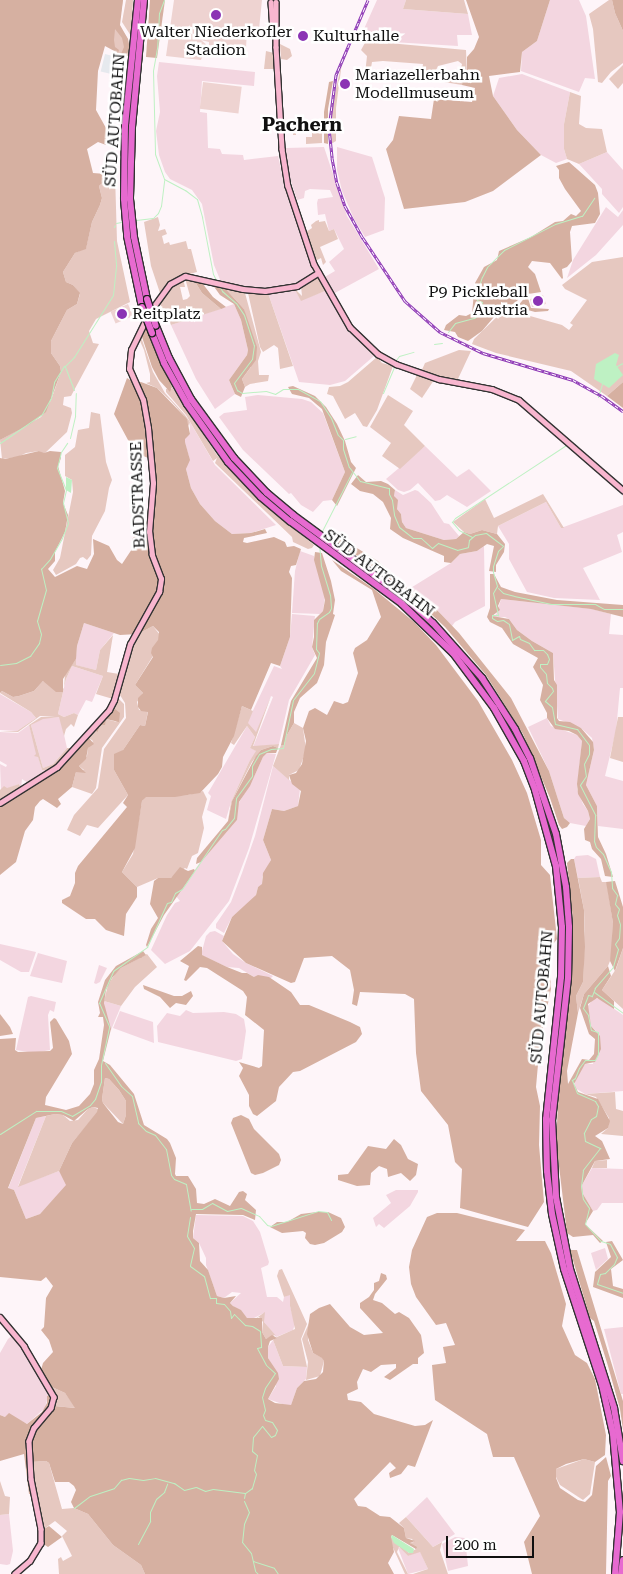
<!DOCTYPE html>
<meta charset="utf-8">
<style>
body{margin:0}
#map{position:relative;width:623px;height:1574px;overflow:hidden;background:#fef5f9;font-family:"Roboto Serif",serif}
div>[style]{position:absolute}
.industrial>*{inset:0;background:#e6e9ee;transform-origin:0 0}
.farmland>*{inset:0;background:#f3d6e0}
.green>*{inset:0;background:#e6c8c0}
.forest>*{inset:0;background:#d6b0a1}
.pitch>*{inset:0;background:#eed3d1;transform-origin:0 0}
.water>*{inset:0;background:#bef1c3}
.stream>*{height:1px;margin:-0.5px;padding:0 0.5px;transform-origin:0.5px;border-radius:0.5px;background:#bef1c3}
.roads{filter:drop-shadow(1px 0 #323232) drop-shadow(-1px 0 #323232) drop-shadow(0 1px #323232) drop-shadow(0 -1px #323232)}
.secondary>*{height:4.5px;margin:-2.25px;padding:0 2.25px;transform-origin:2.25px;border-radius:2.25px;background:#f8b6cf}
.highway>*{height:6px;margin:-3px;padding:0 3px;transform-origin:3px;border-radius:3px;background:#e76ad0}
.rail>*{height:3px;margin-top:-1.5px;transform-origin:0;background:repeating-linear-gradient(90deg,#fff 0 4px,#8b34b4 0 8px);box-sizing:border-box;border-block:1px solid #8b34b4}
.bridges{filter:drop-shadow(1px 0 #212121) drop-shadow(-1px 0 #212121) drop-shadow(0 1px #212121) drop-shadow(0 -1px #212121)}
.highway-bridge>*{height:6px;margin:-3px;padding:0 3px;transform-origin:3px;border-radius:3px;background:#e76ad0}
.dots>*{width:14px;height:14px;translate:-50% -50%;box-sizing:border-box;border:2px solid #fff;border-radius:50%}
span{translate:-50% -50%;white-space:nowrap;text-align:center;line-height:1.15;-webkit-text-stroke:5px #fff;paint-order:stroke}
.poi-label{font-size:16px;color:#101010}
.left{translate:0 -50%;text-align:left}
.right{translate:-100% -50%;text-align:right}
.street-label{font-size:16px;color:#101010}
.quarter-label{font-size:19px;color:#101010;font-weight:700}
.scale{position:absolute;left:446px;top:1536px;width:88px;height:22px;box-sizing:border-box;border:2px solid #101010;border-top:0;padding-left:6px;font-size:15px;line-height:18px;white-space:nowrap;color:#101010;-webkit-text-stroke:4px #fff;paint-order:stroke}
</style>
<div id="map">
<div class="industrial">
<div style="left:105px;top:54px;width:12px;height:18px;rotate:14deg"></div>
</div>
<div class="farmland">
<div style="clip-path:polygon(377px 0,406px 0,403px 9px,468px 14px,472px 35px,457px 35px,458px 46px,359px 40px)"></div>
<div style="clip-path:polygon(550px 0,579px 0,586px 16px,595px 79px,585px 78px,579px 92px,521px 71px,522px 52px,537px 41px)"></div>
<div style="clip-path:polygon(159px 62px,255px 72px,254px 86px,202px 81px,200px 112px,207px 113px,208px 148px,220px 149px,222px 154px,243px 155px,244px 160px,278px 156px,283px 178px,314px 270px,313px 274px,290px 286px,265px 290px,221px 282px,214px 265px,202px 204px,192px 190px,170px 179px,165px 172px,159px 155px,156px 131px,160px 112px,157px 76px)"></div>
<div style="clip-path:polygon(522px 74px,570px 92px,564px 124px,564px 149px,567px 159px,556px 163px,541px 155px,517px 130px,493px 96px,499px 78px)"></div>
<div style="clip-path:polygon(324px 147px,347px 216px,379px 269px,333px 294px,323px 278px,335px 271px,329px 262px,344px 249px,334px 229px,329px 231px,325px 214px,318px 215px,317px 203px,318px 199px,333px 197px,330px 190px,310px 189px,305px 191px,304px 198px,297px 200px,286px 166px,286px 148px)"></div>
<div style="clip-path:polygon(337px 147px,372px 157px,385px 198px,384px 230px,365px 237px,354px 219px,342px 191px,337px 170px)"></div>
<div style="clip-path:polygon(607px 152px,623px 170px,623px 207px,619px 213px,602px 194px,602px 189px,579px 164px)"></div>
<div style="clip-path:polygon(606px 207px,618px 217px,623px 210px,623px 225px,596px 255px,567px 278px,573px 260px)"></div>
<div style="clip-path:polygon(294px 288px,301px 300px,325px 291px,347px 329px,374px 356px,345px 381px,330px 385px,299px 382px,268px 293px)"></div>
<div style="clip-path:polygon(234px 304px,241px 320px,248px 350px,247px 355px,229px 380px,235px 394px,215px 409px,196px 379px,171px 325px)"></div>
<div style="clip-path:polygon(258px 395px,302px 399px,311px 402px,323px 413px,345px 472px,332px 500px,323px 501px,313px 512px,301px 505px,291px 493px,289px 494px,243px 450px,219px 417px,224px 413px,247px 410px,245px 397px)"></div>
<div style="clip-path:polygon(190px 422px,215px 465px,276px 525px,251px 533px,232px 534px,215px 521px,200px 504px,191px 488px,186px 469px,189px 457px,184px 439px,190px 434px)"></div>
<div style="clip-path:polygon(425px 446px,457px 477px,469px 469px,491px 491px,467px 507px,447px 495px,440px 500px,435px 501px,418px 483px,410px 490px,404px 492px,398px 490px,386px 479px)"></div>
<div style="clip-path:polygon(395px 490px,403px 495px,415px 490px,418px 491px,431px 503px,444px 523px,449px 524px,459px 536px,456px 539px,444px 540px,406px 528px,402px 522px,401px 514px,397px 509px,394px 496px)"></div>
<div style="clip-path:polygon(546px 502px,561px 528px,623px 505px,623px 532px,617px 535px,622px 552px,583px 568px,600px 600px,554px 598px,527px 592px,509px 559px,509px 544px,498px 526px)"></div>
<div style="clip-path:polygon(484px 546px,485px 606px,455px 622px,452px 626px,437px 610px,409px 589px,451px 563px,460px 554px,477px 551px)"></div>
<div style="clip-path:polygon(300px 551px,314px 556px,325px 597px,323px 611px,320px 614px,292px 613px,295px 571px)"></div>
<div style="clip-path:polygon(501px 599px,592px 609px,611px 614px,609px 634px,623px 635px,623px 688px,620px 688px,616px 731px,605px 776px,623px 781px,623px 829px,598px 826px,597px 806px,586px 785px,594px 750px,592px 738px,581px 728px,558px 719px,553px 653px,532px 641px,517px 630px,509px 619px,505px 617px,493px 618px,497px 613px)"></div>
<div style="clip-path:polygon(292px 614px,315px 616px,312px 647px,315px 655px,289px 700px,279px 744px,253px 747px,273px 697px,271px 696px,256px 733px,247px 723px,274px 666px,282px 669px,280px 666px,290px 637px)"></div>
<div style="clip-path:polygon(84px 623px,114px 633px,100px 650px,96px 670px,75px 665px,77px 646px)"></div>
<div style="clip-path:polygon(72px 666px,103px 676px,92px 702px,86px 700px,78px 715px,74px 713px,64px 717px,58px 714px,66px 679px)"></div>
<div style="clip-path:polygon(0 694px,31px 712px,36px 718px,17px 731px,0 730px)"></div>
<div style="clip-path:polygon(60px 717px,67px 748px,53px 764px,43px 768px,31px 725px,43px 718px)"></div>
<div style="clip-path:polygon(547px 718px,551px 726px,577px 735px,582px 741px,577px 789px,583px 804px,588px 811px,590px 819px,586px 826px,570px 823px,564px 818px,549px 771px,528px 727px)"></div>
<div style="clip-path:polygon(29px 725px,42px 770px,50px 770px,28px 783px,22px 779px,21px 788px,19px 784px,1px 791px,0 764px,6px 767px,7px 765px,0 761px,0 732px,18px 733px)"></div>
<div style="clip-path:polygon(247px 726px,255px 737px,250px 748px,257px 751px,249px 762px,231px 802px,226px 819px,207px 810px,211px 796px,208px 793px)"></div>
<div style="clip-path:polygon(267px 753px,276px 754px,249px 848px,229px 901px,190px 951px,165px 964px,151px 950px,167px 915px,175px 903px,180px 901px,176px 896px,199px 864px,237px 820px,237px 806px,252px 781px,263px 757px)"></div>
<div style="clip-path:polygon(273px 766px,300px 789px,298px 806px,284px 811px,272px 809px,263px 840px,271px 860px,262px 877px,262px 885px,258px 887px,256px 895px,252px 900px,232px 917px,224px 933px,216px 928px,216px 924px,231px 902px,242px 873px,255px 836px)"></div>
<div style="clip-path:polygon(588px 855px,596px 859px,600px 877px,578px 878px,574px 859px,576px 856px)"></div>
<div style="clip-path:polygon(215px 931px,224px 936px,222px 941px,233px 954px,246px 963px,273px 976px,271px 978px,254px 977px,239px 968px,227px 967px,201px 955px,206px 936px,210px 932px)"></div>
<div style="clip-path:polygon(0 944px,36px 952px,29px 972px,21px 972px,0 960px)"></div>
<div style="clip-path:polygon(38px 953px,67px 961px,62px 983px,30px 976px)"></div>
<div style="clip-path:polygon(99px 965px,107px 968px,100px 982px,96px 984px,94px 983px)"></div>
<div style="clip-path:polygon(31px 996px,56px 1002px,54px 1012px,50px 1010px,48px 1015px,50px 1050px,34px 1053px,16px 1050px,28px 997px)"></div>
<div style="clip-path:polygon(594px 998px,600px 999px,623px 1015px,623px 1091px,585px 1094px,575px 1088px,575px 1081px,583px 1066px,585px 1064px,593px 1064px,598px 1033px,591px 1026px,588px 1006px)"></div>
<div style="clip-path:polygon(104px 1001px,121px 1006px,111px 1030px,105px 1010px)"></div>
<div style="clip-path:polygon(186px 1010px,193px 1013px,224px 1012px,236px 1014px,244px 1019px,246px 1031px,242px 1059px,236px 1061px,158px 1042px,157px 1026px,167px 1013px,180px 1016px)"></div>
<div style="clip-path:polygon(120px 1011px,153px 1022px,154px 1043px,113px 1028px)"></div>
<div style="clip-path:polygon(46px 1116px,18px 1186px,59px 1171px,67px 1185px,40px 1214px,26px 1219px,14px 1190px,8px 1189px,36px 1118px)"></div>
<div style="clip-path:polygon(592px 1168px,623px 1169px,623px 1203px,602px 1203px,597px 1210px,593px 1211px,583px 1194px,582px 1185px)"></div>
<div style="clip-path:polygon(396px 1190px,418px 1190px,418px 1192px,410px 1206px,384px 1228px,379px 1224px,376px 1227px,373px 1218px,391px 1203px,386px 1195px)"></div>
<div style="clip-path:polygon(196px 1215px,243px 1216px,253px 1221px,260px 1232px,269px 1262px,268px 1265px,261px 1268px,267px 1297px,277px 1297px,283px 1302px,284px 1297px,290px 1294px,290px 1306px,295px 1324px,293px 1330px,276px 1337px,264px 1322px,264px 1313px,252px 1319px,247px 1318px,233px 1306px,230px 1303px,241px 1293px,232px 1292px,224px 1298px,217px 1296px,206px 1265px,206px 1258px,199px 1243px,193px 1238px)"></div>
<div style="clip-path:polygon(605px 1248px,608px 1259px,596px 1270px,591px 1253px)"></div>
<div style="clip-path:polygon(623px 1327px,623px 1394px,621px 1394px,604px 1329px)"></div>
<div style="clip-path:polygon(14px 1334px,49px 1392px,45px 1408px,27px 1424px,13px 1417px,5px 1417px,0 1415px,0 1353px,8px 1339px)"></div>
<div style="clip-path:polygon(273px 1340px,283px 1366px,307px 1367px,306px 1379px,297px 1388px,291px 1405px,288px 1406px,268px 1399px,276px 1386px,272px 1365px,268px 1358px,268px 1347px)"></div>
<div style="clip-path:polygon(427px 1497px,455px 1534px,433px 1547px,406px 1517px)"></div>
<div style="clip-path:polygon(9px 1514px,13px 1551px,10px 1564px,7px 1565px,0 1564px,0 1515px)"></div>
<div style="clip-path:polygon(455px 1537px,465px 1538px,468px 1566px,448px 1571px,442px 1544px)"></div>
<div style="clip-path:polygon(398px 1548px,400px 1548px,408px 1556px,420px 1551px,428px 1569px,408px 1574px)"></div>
</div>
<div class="green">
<div style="clip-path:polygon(114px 0,123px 0,119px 25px,128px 39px,128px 56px,118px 53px,110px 47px)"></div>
<div style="clip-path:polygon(126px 0,133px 0,131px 36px,122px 22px)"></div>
<div style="clip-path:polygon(406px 0,464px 0,468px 14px,403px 9px)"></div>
<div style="clip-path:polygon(609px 0,612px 0,615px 13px,623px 31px,623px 63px,611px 72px,602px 83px,598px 82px,593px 29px,589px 14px)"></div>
<div style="clip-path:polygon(366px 41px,466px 50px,467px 76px,463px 77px,462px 85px,444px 82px,454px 71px,460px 72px,462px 64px,458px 61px,438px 66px,435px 72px,441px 77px,437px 79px,421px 78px,423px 64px,383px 61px,372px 62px,370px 74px,365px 74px,367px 56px,361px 50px)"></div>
<div style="clip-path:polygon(280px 44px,290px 49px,292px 56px,287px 60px,281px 59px)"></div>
<div style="clip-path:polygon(266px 51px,274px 53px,276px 67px,274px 69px,264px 69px)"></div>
<div style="clip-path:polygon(342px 62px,336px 108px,336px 141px,331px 144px,331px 111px)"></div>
<div style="clip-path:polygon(623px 65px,623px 83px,618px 89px,609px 79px)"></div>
<div style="clip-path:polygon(570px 92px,581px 96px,579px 124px,586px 128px,602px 129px,607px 152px,579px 164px,567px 159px,564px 149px,564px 124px)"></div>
<div style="clip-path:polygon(293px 129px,322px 133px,322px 143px,306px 144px,306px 137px,312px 137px,312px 133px,296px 132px,296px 135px,293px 135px)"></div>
<div style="clip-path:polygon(115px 174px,117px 241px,130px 302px,96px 319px,89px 331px,93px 343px,99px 344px,71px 396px,64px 397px,63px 405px,71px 408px,72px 413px,67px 432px,44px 454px,39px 451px,26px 453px,18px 457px,2px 459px,0 440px,41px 417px,51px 400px,61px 372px,60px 366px,51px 353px,51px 341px,67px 310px,77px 304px,80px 294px,73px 285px,66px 282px,63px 272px,75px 253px,86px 248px,92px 222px,100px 205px,102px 198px,99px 186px)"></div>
<div style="clip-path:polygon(158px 217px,160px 225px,158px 231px,165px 229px,167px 234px,162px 236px,164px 244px,169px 242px,170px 245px,186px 241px,188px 249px,191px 249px,197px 272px,175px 278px,160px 293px,151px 266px,144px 222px)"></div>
<div style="clip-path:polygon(319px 220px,319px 222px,325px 221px,329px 231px,334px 229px,338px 239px,320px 247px,326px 262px,323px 265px,321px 258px,317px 260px,313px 256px,306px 232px,312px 228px,311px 225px,316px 221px)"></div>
<div style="clip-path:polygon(623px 257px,623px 382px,607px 396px,571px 371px,496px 353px,472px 344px,474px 339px,505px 309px,562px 325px,569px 330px,573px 325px,570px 323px,587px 300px,565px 289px,562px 285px,592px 262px)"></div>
<div style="clip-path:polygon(192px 277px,202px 293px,221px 309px,171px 325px,159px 302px,173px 284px,183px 278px,185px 287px,180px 287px,183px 300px,187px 299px,190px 296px,185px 278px)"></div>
<div style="clip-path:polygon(317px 278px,319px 278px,348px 328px,374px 353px,374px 356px,347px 329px,325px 291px,301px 301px,294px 288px,302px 296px,301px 286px)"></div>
<div style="clip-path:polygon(223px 286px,245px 293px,261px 352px,258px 361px,259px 375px,269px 375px,268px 381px,250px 384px,245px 387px,242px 379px,251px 367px,244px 309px)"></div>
<div style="clip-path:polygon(248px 293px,268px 293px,293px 366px,280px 369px,278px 348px,274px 345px,263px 352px,260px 347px)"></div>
<div style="clip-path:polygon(140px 334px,153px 372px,165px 393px,185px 415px,190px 422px,189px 426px,184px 416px,171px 401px,157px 388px,146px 383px,150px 382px,150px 374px,144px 350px,140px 341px,136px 342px)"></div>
<div style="clip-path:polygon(459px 350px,471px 351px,457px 381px,421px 372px,425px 363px)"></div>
<div style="clip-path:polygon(377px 357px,382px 363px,393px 366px,377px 410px,367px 427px,363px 426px,355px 413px,345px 419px,333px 396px,327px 394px,329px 387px,340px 386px,348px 382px)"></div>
<div style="clip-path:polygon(417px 375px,434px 380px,422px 398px,410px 389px)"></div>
<div style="clip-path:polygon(172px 387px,217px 455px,264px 504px,314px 545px,312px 548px,308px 549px,293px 542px,292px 537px,215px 463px,217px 458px,213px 461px,186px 415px,166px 392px,166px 389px,172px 389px)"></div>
<div style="clip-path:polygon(388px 395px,413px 411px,404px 425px,425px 446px,400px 469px,382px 456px,391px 443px,370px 427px)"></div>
<div style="clip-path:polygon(91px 412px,100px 414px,106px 462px,112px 480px,109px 488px,105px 511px,92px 536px,91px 555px,87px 560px,83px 557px,80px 558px,76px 564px,56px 575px,53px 570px,60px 558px,73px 492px,72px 480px,65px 476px,65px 455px,75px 447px,78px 430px,89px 428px)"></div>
<div style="clip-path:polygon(543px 494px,564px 528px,561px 528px,546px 502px,498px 526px,497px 534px,482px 530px,470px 534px,464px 532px,453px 522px,485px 499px,494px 518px)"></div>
<div style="clip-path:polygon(153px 626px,160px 635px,153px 656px,135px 685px,143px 693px,137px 702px,139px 710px,148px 711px,145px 726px,140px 725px,123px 750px,114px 770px,128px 795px,98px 828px,87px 825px,80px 836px,67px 830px,74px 815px,98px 788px,104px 749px,126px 718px,125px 703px,118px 692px,129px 651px,138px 634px)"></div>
<div style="clip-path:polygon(113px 635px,107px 672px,119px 674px,113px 699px,96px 694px,103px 676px,72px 666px,66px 679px,58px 714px,64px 717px,74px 713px,78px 715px,74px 727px,71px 724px,66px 729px,64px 736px,59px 717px,43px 719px,31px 725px,43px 768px,53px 764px,67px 748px,71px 748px,59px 764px,49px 770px,42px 770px,38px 757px,34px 756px,36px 754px,29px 725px,41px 717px,55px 716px,40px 716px,18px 732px,0 731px,17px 731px,36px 718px,31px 712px,0 693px,2px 691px,13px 697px,19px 696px,34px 691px,43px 681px,64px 689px,65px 674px,76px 659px,76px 665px,96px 670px,100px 650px)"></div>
<div style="clip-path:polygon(271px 696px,253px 746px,279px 744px,278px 748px,273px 746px,261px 750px,252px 762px,232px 801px,228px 821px,231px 802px,249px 762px,256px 751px,250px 748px,255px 737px,247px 726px,234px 745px,231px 743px,242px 706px,253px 711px,248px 723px,256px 732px)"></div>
<div style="clip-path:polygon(117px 697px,124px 704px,124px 717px,102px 748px,96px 788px,92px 794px,72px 787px,76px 772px,84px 770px,79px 766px,87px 756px,88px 748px,93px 741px,89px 738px,94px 731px,98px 732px,100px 725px,106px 719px,117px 722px,108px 714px)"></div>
<div style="clip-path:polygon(618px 717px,623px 717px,623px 762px,610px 758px)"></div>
<div style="clip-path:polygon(294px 723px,303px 728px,306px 750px,299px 770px,289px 775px,289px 780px,273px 766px,281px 745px,284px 744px,287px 735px)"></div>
<div style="clip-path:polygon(19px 784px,21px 788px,0 801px,0 790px,4px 786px,7px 788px)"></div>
<div style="clip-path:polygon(203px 791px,207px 799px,202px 817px,204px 828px,198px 853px,192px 856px,187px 869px,185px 868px,171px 878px,158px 878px,137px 887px,122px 872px,133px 854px,142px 801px,145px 797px,188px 795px)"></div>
<div style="clip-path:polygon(600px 877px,602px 882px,606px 882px,607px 884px,613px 923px,612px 956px,608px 966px,584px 994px,578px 1013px,576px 996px,583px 982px,585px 931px,584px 910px,578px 878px)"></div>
<div style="clip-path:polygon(623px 948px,623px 1009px,602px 990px,616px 969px)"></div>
<div style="clip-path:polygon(147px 954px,157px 967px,135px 987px,121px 1006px,104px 1001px,108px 985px,115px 974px,121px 968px)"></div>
<div style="clip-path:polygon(105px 1078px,109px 1079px,119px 1090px,126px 1101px,126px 1115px,123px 1124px,103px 1103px,102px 1099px)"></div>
<div style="clip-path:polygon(615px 1092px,616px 1109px,623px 1111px,623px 1136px,601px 1134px,608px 1128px,609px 1118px,596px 1097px,585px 1094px)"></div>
<div style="clip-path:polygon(93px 1107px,98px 1109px,98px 1112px,72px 1143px,59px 1171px,18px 1187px,46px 1116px,55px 1114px,63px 1115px,70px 1121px,78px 1120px,88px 1109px)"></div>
<div style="clip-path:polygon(607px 1160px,607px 1168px,592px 1168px,595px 1161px)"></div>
<div style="clip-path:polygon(282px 1269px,307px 1324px,301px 1339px,307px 1367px,283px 1366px,273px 1340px,277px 1337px,275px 1335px,266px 1339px,262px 1332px,263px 1322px,259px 1317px,255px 1319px,265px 1312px,264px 1322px,277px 1337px,295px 1329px,290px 1306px,290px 1295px,284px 1297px,277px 1276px,279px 1270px)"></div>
<div style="clip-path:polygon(309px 1323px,308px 1340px,313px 1353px,323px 1358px,324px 1361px,320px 1376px,306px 1380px,308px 1362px,302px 1339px)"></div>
<div style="clip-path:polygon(52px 1387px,65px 1393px,76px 1408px,54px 1406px,56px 1397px)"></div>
<div style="clip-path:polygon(584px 1459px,595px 1462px,590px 1494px,583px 1500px,560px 1485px,555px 1475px,556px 1469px)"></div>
<div style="clip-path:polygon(46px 1461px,49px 1463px,62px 1509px,74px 1508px,88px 1514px,113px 1545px,141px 1565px,145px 1574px,59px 1574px,58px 1559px,61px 1557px,63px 1561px,72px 1556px,62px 1536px,67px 1531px,55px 1521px,44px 1529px,42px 1527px,35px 1499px,31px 1462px)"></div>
<div style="clip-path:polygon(0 1481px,5px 1496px,10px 1497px,9px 1514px,0 1515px)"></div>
<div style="clip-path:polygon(406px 1517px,433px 1547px,442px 1542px,440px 1550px,448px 1574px,413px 1574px,428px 1569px,420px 1552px,408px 1556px,399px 1547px,397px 1552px,408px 1574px,405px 1574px,390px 1541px,391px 1537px,409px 1553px,416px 1549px,410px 1543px,414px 1542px,412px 1539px,406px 1538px,404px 1528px,399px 1523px)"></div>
</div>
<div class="forest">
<div style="clip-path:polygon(0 0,123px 0,120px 25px,128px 39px,130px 49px,125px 56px,121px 54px,124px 47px,122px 38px,115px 29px,114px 40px,115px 47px,119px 50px,118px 53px,105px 46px,98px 71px,96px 110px,106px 128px,106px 145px,98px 142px,87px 149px,93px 173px,106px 174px,107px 179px,99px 186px,102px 198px,100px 205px,92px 222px,86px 249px,75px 253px,63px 272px,66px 282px,73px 285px,80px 293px,77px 304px,67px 310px,51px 341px,51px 353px,60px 366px,61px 372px,46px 412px,30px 424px,0 440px)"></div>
<div style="clip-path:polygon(150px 0,165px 0,157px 58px,146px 57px)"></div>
<div style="clip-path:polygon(466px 0,550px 0,537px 41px,522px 52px,520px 72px,489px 76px,493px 96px,517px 130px,541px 155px,493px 191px,465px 202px,404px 209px,386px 149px,393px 140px,399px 116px,431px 119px,434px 99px,472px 102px,475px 88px,462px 85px,463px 77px,467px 75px,467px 57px,474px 49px,479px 37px)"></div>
<div style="clip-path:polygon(612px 0,623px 0,623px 31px,615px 13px)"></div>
<div style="clip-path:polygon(333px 81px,328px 109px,328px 144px,324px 143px,324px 112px,329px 82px)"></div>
<div style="clip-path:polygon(569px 162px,595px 185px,598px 193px,600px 214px,595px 223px,572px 226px,570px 232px,572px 261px,567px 267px,562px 269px,563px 278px,562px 279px,550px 263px,532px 261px,528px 267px,535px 274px,541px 292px,522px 295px,512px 307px,499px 311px,482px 331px,468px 341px,458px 337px,455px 332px,444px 330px,446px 325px,459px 315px,466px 316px,472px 313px,475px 283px,484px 267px,497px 260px,499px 251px,531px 237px,555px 222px,563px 221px,571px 214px,576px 216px,581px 211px,565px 189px,559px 178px,559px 170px,556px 166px)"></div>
<div style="clip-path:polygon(192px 277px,199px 279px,213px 297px,226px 307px,221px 309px,202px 293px)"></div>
<div style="clip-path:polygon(212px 284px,223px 286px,244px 309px,257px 347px,256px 360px,242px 379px,245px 387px,241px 397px,235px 394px,229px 380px,247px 355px,248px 350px,241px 320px,234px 304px,220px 295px)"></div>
<div style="clip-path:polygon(527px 295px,531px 308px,549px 309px,548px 311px,535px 312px,517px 307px)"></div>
<div style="clip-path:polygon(145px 324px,172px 387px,170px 392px,159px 380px,152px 367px,141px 334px)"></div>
<div style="clip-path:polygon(127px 378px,135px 383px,141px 382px,157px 388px,187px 419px,190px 434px,185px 439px,185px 442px,190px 460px,186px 469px,191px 488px,200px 504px,215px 521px,232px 534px,251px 533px,265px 529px,267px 533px,244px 538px,243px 542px,247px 543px,274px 537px,285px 542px,287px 547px,294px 546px,301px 549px,296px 565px,291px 566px,289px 572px,292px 578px,290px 637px,280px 666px,271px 663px,251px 710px,242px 706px,234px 736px,223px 757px,222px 767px,218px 774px,200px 793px,175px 797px,146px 797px,142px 801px,135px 848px,122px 872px,137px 887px,137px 897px,126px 914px,124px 936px,106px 930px,95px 919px,86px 919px,62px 903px,62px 900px,70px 896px,75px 883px,75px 873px,78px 866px,127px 807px,123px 803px,128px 795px,114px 770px,114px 754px,123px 750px,140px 725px,145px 726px,148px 712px,141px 711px,138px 707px,138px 698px,143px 693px,135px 685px,153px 657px,151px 653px,152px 648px,158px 640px,159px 632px,153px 626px,138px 634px,120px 635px,84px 623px,77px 646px,76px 659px,63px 679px,63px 692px,56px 692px,43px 681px,34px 691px,19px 696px,13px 697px,2px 691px,0 693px,0 458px,5px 459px,39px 451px,44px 453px,50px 451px,61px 452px,61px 458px,58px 466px,65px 491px,63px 503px,68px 515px,65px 532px,55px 552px,55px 561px,48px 569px,55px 577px,77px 566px,87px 569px,94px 554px,93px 539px,109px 546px,117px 560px,122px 564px,132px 549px,132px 539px,142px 529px,151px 514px,156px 490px,153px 460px,141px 455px,128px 440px,114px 414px)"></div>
<div style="clip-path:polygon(623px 382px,623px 408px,607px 396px)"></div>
<div style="clip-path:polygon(293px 386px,315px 396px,326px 407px,337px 424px,345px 441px,351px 462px,356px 468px,337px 506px,332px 500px,345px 472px,322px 409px,309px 398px,292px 394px,288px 387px)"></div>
<div style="clip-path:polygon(358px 475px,366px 482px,381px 481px,388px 484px,395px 490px,394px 496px,398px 500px,397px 509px,401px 514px,402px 522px,406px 528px,444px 540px,456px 539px,464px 532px,470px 534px,482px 530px,497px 534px,505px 544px,504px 552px,496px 565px,496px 572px,489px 571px,494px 546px,487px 544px,477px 551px,460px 554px,451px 563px,444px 562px,444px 556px,403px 538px,390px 529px,391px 518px,383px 502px,373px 494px,360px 491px,351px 484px)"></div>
<div style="clip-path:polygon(339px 533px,352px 545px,378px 561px,410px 591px,437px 610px,459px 633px,511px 698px,549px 771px,564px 818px,570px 823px,567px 827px,562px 829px,559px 825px,550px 798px,523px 734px,486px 675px,445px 627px,417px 601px,386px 576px,333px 539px,333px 536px)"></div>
<div style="clip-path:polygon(315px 552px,322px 553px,331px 581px,335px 600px,333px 614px,335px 615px,326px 642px,324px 665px,317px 683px,300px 698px,294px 712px,294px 723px,287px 735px,284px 745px,281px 745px,291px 701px,317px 658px,312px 647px,314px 637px,314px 620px,323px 611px,325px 600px,314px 560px)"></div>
<div style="clip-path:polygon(332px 560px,374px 589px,414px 622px,436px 645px,478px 701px,512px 760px,527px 793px,541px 840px,541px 865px,550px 875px,557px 939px,549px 950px,551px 989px,540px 1042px,536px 1087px,540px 1106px,539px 1145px,544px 1202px,528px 1227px,460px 1208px,462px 1169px,455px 1162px,448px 1125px,421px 1091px,416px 1053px,414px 999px,405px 994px,360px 992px,357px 1006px,352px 1004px,354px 990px,350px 970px,332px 956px,304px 958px,295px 982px,291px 983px,246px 963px,222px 941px,232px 917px,256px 895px,258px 887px,262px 884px,263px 873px,271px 860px,263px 840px,272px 809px,284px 811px,298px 806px,301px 791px,292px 784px,289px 775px,296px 773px,302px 764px,306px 741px,303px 728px,309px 711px,315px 708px,327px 715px,334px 701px,343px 704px,348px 702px,358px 673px,353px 653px,355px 648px,367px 640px,381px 617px,372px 590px,341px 571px)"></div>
<div style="clip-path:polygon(490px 574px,494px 574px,501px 587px,515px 592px,557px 600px,623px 605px,623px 617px,591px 609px,501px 599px,498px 606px,500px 610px,492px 616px,509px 619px,517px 630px,532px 641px,553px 653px,554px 680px,557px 685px,557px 718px,559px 721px,570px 722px,581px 728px,593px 742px,594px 750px,586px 785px,597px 806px,598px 837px,606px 854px,613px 877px,605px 876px,601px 859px,592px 849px,590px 842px,585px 840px,584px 829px,590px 819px,588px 811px,578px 794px,577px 784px,582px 741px,577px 735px,569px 731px,555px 729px,547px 718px,547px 713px,540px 700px,543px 685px,533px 667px,538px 658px,513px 644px,502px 628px,490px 622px,487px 617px,490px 608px)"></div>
<div style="clip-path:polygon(115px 709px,120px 713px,119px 722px,106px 719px,105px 725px,100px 725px,98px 732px,94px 731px,89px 738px,94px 744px,88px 748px,86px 759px,79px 766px,86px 773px,76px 772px,72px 787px,58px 799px,61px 804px,57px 808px,43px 799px,40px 801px,35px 807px,33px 820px,25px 831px,16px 862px,0 875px,0 805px,55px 771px)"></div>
<div style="clip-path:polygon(273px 746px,278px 748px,276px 753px,267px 753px,263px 757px,250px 786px,239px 802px,237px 820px,201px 862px,196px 864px,197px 858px,228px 821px,232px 801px,256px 756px,261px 750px)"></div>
<div style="clip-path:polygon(571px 859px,574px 859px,584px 910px,585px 947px,583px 982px,576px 996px,578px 1013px,567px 1071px,568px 1084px,582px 1059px,589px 1060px,594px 1054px,595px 1039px,589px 1034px,580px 1008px,584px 994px,608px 966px,611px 976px,602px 990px,614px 1001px,614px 1009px,597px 998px,588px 1004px,591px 1026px,600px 1036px,601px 1049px,595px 1062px,585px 1064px,574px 1084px,578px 1092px,598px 1099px,610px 1121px,608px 1128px,595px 1136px,602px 1141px,610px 1159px,595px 1161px,582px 1185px,583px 1194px,593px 1211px,585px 1224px,603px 1241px,600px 1243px,593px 1235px,573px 1237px,567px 1233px,556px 1141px,559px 1088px,572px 971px,573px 920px,567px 863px)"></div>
<div style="clip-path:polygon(180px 867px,188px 871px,194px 869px,195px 871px,164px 915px,147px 947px,146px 945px,151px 929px,158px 918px,150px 904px,154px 881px,158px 878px,171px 878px)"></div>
<div style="clip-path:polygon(615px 881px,623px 907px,623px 948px,615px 971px,610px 961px,613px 923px,606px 882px)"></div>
<div style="clip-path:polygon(198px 946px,202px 947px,202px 955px,227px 967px,242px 973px,247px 973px,254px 977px,258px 975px,269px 977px,291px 992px,300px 1005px,309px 1005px,350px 1022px,360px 1027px,362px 1034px,356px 1042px,300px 1071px,293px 1072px,279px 1087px,276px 1101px,257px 1116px,253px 1114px,249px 1106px,249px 1095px,239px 1076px,243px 1068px,239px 1062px,259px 1068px,262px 1066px,264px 1030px,245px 1015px,247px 997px,243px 991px,207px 968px,200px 967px,186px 981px,184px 980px,189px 966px,180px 961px)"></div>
<div style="clip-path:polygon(evenodd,143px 951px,146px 955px,121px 968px,112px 978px,106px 990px,104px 1003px,111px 1029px,103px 1061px,110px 1065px,134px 1094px,144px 1125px,167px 1139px,170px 1143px,176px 1158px,175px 1174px,176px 1176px,188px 1176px,196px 1189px,197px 1203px,204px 1204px,215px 1199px,230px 1206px,239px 1192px,243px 1191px,247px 1194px,245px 1200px,256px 1210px,255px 1220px,243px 1215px,196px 1214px,193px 1231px,193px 1238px,199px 1243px,200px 1261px,208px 1270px,217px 1296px,224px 1298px,236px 1296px,230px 1303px,233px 1306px,241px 1310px,247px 1318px,262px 1318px,262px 1332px,266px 1339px,272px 1335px,277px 1338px,270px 1341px,268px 1347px,268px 1358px,278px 1373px,279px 1379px,268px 1399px,275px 1403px,291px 1405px,297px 1388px,304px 1381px,316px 1379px,323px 1372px,324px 1361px,322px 1358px,313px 1353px,307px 1334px,310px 1314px,319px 1308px,330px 1304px,350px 1327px,364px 1335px,383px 1333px,360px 1308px,360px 1303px,369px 1297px,374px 1290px,374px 1283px,379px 1281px,381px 1273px,386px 1275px,387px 1279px,375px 1294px,373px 1300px,382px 1303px,395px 1314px,399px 1312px,409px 1318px,421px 1335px,424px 1353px,418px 1358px,418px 1364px,413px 1364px,390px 1380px,384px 1377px,396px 1368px,396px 1364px,381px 1365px,371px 1372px,363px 1369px,357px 1382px,358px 1389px,347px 1394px,348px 1400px,361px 1402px,374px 1414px,415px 1426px,425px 1425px,433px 1420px,415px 1467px,408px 1465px,401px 1474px,390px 1478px,389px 1473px,396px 1468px,390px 1462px,354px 1499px,358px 1506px,366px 1507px,380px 1516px,390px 1517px,404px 1528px,406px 1538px,415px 1541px,410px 1543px,417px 1547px,416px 1549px,392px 1535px,391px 1537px,394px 1552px,388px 1563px,394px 1574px,145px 1574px,141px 1565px,113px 1545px,88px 1514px,74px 1508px,71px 1502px,76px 1490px,74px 1486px,69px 1482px,55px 1482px,49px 1463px,46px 1461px,31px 1462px,31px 1442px,34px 1431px,54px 1406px,75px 1408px,65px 1393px,52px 1387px,41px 1370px,43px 1363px,53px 1352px,49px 1340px,41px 1330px,44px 1327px,46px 1298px,53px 1286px,46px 1277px,41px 1281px,0 1277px,0 1039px,16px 1038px,15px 1050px,18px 1052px,50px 1051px,53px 1048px,50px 1022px,54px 1018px,56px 1019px,69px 1041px,72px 1054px,46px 1097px,45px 1105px,66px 1110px,79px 1106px,90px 1094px,94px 1084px,94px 1070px,99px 1059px,104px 1025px,103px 1017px,98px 1017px,100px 1013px,98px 1002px,105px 980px,116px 966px,143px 951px,105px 1078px,109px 1079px,119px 1090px,126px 1101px,126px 1115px,123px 1124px,118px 1122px,103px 1103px,102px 1099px,105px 1078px,143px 951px,93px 1107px,98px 1108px,97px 1112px,72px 1143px,59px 1171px,66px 1185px,40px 1214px,26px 1219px,14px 1190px,8px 1188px,36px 1118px,55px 1114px,63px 1115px,74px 1121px,88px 1109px,93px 1107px)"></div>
<div style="clip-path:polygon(143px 985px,174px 996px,182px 996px,191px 991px,193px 996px,186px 1005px,176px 1003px,170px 1008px,160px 997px,144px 989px)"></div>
<div style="clip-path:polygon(0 1014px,10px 1027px,13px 1034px,0 1036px)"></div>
<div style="clip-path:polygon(241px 1115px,249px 1119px,254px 1129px,279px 1154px,281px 1160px,279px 1165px,263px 1173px,255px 1175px,251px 1173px,231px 1123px,233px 1118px)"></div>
<div style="clip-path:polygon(394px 1139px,401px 1145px,408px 1159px,418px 1164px,416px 1175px,410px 1181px,401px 1173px,388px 1177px,387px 1169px,379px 1166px,371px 1173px,370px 1185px,357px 1186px,338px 1180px,338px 1175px,348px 1174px,368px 1146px,386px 1149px)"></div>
<div style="clip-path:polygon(317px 1212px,328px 1212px,341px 1218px,345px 1227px,342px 1232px,324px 1243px,315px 1245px,310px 1244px,305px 1238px,306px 1233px,303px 1231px,282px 1233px,270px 1227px,277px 1222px,287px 1222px,301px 1214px)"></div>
<div style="clip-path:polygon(437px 1213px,457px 1213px,525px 1230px,516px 1241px,545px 1241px,551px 1253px,566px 1304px,562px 1326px,575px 1355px,587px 1363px,595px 1379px,606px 1435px,605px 1455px,595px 1462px,584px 1459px,566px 1464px,556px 1469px,556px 1478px,560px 1488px,578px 1500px,585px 1502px,592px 1495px,596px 1466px,606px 1457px,611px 1476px,608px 1481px,606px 1574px,532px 1574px,524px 1542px,540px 1516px,514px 1457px,493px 1457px,487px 1434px,435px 1400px,432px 1365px,446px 1363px,443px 1347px,455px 1345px,446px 1323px,436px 1325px,416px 1297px,411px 1284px,409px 1267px,412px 1250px,427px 1217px)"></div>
<div style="clip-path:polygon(612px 1241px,623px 1260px,611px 1269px,613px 1286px,623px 1289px,623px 1298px,593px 1287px,595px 1272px,611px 1257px,606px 1242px)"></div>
<div style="clip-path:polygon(570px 1250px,577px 1250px,623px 1401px,623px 1430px,620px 1409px,608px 1366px,594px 1321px,590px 1318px)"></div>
<div style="clip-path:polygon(53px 1395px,52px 1403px,29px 1438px,32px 1494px,29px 1494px,24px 1454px,0 1461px,0 1415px,5px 1417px,9px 1413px,27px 1424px,42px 1412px,47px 1403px,47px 1396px)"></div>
<div style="clip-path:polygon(49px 1526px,62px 1537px,48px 1547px,42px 1543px,42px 1527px,44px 1529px)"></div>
</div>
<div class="pitch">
<div style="clip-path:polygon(174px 0,262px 0,259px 29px,247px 28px,246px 49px,209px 45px,209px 42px,201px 40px,207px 45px,201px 60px,166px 56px)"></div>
<div style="left:203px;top:82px;width:39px;height:27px;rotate:7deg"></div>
<div style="clip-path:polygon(543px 295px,546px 304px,532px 307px,530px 299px)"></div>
<div style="left:128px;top:304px;width:13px;height:19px;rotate:67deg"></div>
</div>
<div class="water">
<div style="clip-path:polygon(615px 353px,619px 355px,616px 365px,623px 375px,609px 388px,594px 379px,596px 364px)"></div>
<div style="clip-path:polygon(66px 477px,72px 480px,71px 493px,66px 490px)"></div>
<div style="clip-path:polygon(392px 1535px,414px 1549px,413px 1553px,409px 1553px,394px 1543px,391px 1537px)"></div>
</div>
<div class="stream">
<div style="left:164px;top:0;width:14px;rotate:111deg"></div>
<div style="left:159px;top:13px;width:35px;rotate:93deg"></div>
<div style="left:157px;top:48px;width:22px;rotate:100deg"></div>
<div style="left:153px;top:70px;width:84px;rotate:88.6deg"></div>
<div style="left:155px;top:154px;width:27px;rotate:70deg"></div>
<div style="left:164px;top:179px;width:24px;rotate:28deg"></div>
<div style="left:185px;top:190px;width:15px;rotate:37deg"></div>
<div style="left:197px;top:199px;width:19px;rotate:74deg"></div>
<div style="left:202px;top:217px;width:58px;rotate:79.1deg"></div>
<div style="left:213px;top:274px;width:9px;rotate:63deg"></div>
<div style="left:136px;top:220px;width:17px;rotate:-7deg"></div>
<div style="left:153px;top:218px;width:7px;rotate:-45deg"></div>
<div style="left:158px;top:213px;width:8px;rotate:-67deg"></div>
<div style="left:161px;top:206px;width:26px;rotate:-83deg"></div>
<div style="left:116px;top:223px;width:5px;rotate:-11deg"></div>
<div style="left:114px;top:227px;width:2px;rotate:-63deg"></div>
<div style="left:219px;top:285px;width:7px;rotate:63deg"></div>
<div style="left:222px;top:291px;width:18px;rotate:41deg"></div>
<div style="left:236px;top:303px;width:14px;rotate:56deg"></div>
<div style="left:244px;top:315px;width:32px;rotate:72deg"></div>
<div style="left:254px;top:345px;width:14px;rotate:98deg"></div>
<div style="left:252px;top:359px;width:30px;rotate:127deg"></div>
<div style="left:234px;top:383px;width:8px;rotate:67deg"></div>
<div style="left:237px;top:390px;width:6px;rotate:31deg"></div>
<div style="left:242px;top:393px;width:24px;rotate:-5deg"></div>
<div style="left:266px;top:391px;width:9px;rotate:18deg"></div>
<div style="left:275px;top:394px;width:9px;rotate:-32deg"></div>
<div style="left:283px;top:389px;width:15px"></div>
<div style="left:298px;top:389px;width:25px;rotate:29deg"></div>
<div style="left:320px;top:401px;width:20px;rotate:57deg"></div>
<div style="left:331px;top:418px;width:18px;rotate:68deg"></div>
<div style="left:338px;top:435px;width:7px;rotate:45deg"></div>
<div style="left:343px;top:440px;width:9px;rotate:90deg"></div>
<div style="left:343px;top:449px;width:19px;rotate:72deg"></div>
<div style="left:349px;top:467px;width:18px;rotate:52deg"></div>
<div style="left:360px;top:481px;width:30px;rotate:14deg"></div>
<div style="left:389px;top:488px;width:6px;rotate:90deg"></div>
<div style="left:389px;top:494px;width:7px;rotate:63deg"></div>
<div style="left:392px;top:500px;width:15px;rotate:82deg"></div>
<div style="left:394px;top:515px;width:13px;rotate:67deg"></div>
<div style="left:399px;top:527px;width:18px;rotate:38deg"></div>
<div style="left:413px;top:538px;width:8px"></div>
<div style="left:421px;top:538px;width:15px;rotate:42deg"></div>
<div style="left:432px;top:548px;width:8px;rotate:-40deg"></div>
<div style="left:438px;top:543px;width:20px;rotate:20deg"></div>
<div style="left:457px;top:550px;width:11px;rotate:-15deg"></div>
<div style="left:468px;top:547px;width:7px;rotate:-82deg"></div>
<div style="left:469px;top:540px;width:8px;rotate:-40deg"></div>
<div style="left:475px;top:535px;width:11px;rotate:-10deg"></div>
<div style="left:486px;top:533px;width:21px;rotate:37deg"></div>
<div style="left:503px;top:546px;width:7px;rotate:135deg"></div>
<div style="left:498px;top:551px;width:16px;rotate:108deg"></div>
<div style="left:493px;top:566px;width:6px;rotate:90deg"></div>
<div style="left:493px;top:572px;width:15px;rotate:74deg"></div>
<div style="left:497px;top:586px;width:8px;rotate:120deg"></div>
<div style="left:493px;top:593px;width:23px;rotate:77deg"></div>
<div style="left:498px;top:615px;width:6px;rotate:180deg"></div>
<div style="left:492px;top:615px;width:3px;rotate:90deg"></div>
<div style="left:492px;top:618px;width:6px;rotate:31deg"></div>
<div style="left:497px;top:621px;width:6px;rotate:-9deg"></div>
<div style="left:503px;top:620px;width:7px;rotate:34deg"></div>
<div style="left:509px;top:624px;width:16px;rotate:79deg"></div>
<div style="left:512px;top:640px;width:8px;rotate:-30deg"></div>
<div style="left:519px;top:636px;width:3px;rotate:72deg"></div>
<div style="left:520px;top:639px;width:10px;rotate:24deg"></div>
<div style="left:529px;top:643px;width:9px;rotate:54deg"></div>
<div style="left:534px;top:650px;width:9px"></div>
<div style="left:543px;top:650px;width:6px;rotate:45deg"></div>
<div style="left:547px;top:654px;width:5px;rotate:68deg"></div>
<div style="left:549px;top:659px;width:5px;rotate:112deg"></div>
<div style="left:547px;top:664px;width:7px;rotate:180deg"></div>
<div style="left:540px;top:664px;width:3px;rotate:90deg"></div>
<div style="left:540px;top:667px;width:9px;rotate:49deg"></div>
<div style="left:546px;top:674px;width:9px;rotate:84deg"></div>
<div style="left:547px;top:683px;width:7px;rotate:45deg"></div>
<div style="left:552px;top:688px;width:3px;rotate:72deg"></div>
<div style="left:553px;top:691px;width:13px;rotate:129deg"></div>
<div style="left:545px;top:701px;width:9px;rotate:41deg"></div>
<div style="left:552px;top:707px;width:17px;rotate:80deg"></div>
<div style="left:555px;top:724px;width:23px;rotate:13deg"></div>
<div style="left:577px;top:729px;width:20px;rotate:53deg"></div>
<div style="left:589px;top:745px;width:9px;rotate:90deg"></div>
<div style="left:589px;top:754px;width:11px;rotate:117deg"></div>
<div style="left:584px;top:764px;width:12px;rotate:81deg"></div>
<div style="left:586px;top:776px;width:11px;rotate:124deg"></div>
<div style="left:580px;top:785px;width:34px;rotate:63deg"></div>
<div style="left:595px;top:815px;width:26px;rotate:92deg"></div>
<div style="left:594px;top:841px;width:6px;rotate:72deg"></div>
<div style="left:596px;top:847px;width:10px;rotate:45deg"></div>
<div style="left:603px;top:854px;width:20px;rotate:66deg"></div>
<div style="left:611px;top:872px;width:16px;rotate:86deg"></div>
<div style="left:612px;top:888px;width:9px;rotate:54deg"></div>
<div style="left:617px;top:895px;width:9px;rotate:103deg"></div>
<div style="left:615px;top:904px;width:6px;rotate:51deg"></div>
<div style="left:619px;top:909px;width:6px;rotate:108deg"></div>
<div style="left:617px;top:915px;width:9px;rotate:72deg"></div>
<div style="left:620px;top:924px;width:14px;rotate:94deg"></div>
<div style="left:619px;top:938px;width:7px;rotate:124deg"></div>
<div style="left:615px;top:944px;width:6px;rotate:59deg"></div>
<div style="left:618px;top:949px;width:19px;rotate:106deg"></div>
<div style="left:613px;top:967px;width:28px;rotate:131deg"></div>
<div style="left:595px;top:988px;width:9px;rotate:111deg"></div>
<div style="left:592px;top:996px;width:4px;rotate:-166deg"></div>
<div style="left:588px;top:995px;width:3px;rotate:108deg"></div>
<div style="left:587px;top:998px;width:11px;rotate:112deg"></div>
<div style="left:583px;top:1008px;width:9px;rotate:54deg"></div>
<div style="left:588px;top:1015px;width:15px;rotate:79deg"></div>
<div style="left:591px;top:1030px;width:7px;rotate:16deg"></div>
<div style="left:598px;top:1032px;width:22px;rotate:90deg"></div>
<div style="left:598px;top:1054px;width:7px;rotate:117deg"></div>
<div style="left:595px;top:1060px;width:10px;rotate:180deg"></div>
<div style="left:585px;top:1060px;width:10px;rotate:127deg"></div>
<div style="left:579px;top:1068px;width:11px;rotate:112deg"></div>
<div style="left:575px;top:1078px;width:4px;rotate:146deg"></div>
<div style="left:572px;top:1080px;width:14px;rotate:69deg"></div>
<div style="left:577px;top:1093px;width:20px;rotate:24deg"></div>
<div style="left:595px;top:1101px;width:6px;rotate:59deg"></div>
<div style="left:598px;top:1106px;width:10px;rotate:101deg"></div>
<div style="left:596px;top:1116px;width:6px;rotate:149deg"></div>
<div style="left:591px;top:1119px;width:16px;rotate:117deg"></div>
<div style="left:584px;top:1133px;width:8px;rotate:83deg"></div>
<div style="left:585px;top:1141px;width:17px;rotate:25deg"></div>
<div style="left:600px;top:1148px;width:28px;rotate:128deg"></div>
<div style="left:583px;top:1170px;width:17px;rotate:97deg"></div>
<div style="left:581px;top:1187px;width:12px;rotate:81deg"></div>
<div style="left:583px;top:1199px;width:11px;rotate:56deg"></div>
<div style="left:589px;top:1208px;width:16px;rotate:104deg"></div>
<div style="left:585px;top:1224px;width:23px;rotate:47deg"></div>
<div style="left:601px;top:1241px;width:9px;rotate:18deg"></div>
<div style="left:610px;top:1244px;width:15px;rotate:62deg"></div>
<div style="left:617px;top:1257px;width:8px;rotate:113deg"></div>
<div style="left:614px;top:1264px;width:13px;rotate:135deg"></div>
<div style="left:605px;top:1273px;width:5px;rotate:169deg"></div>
<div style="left:600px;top:1274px;width:10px;rotate:107deg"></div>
<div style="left:597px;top:1284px;width:28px;rotate:19deg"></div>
<div style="left:448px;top:332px;width:11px;rotate:-52deg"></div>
<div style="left:455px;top:323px;width:20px;rotate:-15deg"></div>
<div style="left:474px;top:318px;width:6px;rotate:-39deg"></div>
<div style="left:479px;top:314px;width:12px;rotate:-76deg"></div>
<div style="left:482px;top:302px;width:5px;rotate:-158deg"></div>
<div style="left:477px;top:300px;width:5px;rotate:-101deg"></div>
<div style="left:476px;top:295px;width:19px;rotate:-72deg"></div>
<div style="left:482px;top:277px;width:11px;rotate:-63deg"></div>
<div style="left:487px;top:267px;width:24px;rotate:-45deg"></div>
<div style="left:504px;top:250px;width:57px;rotate:-27deg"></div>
<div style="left:555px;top:224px;width:28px;rotate:-17deg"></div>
<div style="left:582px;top:216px;width:22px;rotate:-56deg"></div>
<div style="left:434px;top:344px;width:8px;rotate:-7deg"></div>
<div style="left:396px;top:360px;width:5px;rotate:-53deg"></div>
<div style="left:399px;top:356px;width:15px;rotate:-16deg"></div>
<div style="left:615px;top:367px;width:9px;rotate:-27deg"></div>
<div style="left:74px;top:390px;width:26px;rotate:-111deg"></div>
<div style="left:65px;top:366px;width:13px;rotate:-45deg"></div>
<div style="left:74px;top:357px;width:73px;rotate:-57.8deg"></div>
<div style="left:113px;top:295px;width:31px;rotate:-84deg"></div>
<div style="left:116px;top:264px;width:23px;rotate:-95deg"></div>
<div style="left:383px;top:393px;width:28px;rotate:-67deg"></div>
<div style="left:598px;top:397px;width:14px;rotate:-73deg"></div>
<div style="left:70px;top:438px;width:23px;rotate:-77deg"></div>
<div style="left:75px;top:416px;width:23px;rotate:-88deg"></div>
<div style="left:345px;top:439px;width:11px;rotate:-15deg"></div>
<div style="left:0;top:443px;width:51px;rotate:-34.6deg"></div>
<div style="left:42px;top:414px;width:18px;rotate:-61deg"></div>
<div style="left:51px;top:398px;width:16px;rotate:-79deg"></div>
<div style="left:54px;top:382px;width:19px;rotate:-58deg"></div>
<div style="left:321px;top:533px;width:68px;rotate:-63.1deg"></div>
<div style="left:472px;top:537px;width:15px;rotate:-152deg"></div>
<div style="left:459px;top:530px;width:11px;rotate:-131deg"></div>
<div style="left:452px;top:522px;width:5px;rotate:-53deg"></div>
<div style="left:455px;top:518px;width:133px;rotate:-33.3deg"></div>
<div style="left:498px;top:588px;width:7px;rotate:45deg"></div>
<div style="left:503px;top:593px;width:11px;rotate:15deg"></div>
<div style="left:514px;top:596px;width:38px;rotate:12deg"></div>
<div style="left:551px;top:604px;width:44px"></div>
<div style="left:595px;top:604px;width:10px;rotate:29deg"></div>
<div style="left:604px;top:609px;width:19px"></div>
<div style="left:0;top:665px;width:16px;rotate:-7deg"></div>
<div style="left:16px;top:663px;width:16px;rotate:-27deg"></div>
<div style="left:30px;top:656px;width:16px;rotate:-55deg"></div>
<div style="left:39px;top:643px;width:9px;rotate:-77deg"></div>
<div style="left:41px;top:634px;width:14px;rotate:-107deg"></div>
<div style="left:37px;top:621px;width:32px;rotate:-74deg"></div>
<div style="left:46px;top:590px;width:22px;rotate:-103deg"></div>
<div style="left:41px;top:569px;width:13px;rotate:-48deg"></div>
<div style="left:50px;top:559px;width:24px;rotate:-60deg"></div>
<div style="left:62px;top:538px;width:16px;rotate:-68deg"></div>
<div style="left:68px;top:523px;width:21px;rotate:-104deg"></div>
<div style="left:63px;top:503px;width:13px;rotate:-77deg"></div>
<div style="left:66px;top:490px;width:24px;rotate:-112deg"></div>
<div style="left:57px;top:468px;width:16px;rotate:-76deg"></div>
<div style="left:61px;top:452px;width:11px;rotate:-56deg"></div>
<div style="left:594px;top:992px;width:36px;rotate:36deg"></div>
<div style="left:105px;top:1063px;width:28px;rotate:55deg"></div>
<div style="left:121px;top:1086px;width:15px;rotate:42deg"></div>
<div style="left:132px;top:1096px;width:28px;rotate:77deg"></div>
<div style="left:138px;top:1123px;width:11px;rotate:45deg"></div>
<div style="left:146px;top:1131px;width:10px;rotate:24deg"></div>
<div style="left:155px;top:1135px;width:18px;rotate:52deg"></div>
<div style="left:166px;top:1149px;width:26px;rotate:79deg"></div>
<div style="left:171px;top:1175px;width:5px;rotate:53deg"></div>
<div style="left:174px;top:1179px;width:13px;rotate:23deg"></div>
<div style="left:186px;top:1184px;width:27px;rotate:80deg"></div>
<div style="left:0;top:1134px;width:43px;rotate:-32.6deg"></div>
<div style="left:36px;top:1111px;width:25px"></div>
<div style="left:61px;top:1111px;width:12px;rotate:24deg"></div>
<div style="left:72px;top:1116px;width:21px;rotate:-31deg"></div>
<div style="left:90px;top:1105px;width:8px;rotate:-50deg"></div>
<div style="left:95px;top:1099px;width:18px;rotate:-71deg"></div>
<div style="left:101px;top:1082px;width:17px;rotate:-90deg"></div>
<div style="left:101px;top:1065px;width:40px;rotate:-78deg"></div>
<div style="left:109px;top:1026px;width:25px;rotate:-113deg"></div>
<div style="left:99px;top:1003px;width:35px;rotate:-66deg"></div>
<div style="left:113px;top:971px;width:42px;rotate:-35.2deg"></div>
<div style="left:147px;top:947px;width:48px;rotate:-65.6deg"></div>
<div style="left:167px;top:903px;width:4px;rotate:-14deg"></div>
<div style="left:171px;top:902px;width:10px;rotate:-66deg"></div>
<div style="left:175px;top:893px;width:8px;rotate:-30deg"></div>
<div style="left:182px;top:889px;width:71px;rotate:-55.9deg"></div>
<div style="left:222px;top:830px;width:3px;rotate:-18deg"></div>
<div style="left:225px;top:829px;width:14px;rotate:-51deg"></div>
<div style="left:234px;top:818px;width:20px;rotate:-84deg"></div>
<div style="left:236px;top:798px;width:27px;rotate:-54deg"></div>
<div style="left:252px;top:776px;width:10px;rotate:-90deg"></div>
<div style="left:252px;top:766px;width:14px;rotate:-60deg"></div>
<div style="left:259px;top:754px;width:13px;rotate:-23deg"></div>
<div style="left:271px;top:749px;width:12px;rotate:-5deg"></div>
<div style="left:283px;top:748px;width:49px;rotate:-78.2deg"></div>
<div style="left:293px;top:700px;width:34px;rotate:-52deg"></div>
<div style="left:314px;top:673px;width:21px;rotate:-76deg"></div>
<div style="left:319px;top:653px;width:5px;rotate:-127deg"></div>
<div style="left:316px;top:649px;width:26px;rotate:-88deg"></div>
<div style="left:317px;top:623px;width:4px;rotate:-63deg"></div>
<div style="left:319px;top:619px;width:12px;rotate:-35deg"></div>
<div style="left:329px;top:612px;width:4px;rotate:-63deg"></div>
<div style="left:331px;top:608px;width:13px;rotate:-94deg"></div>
<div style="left:330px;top:595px;width:30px;rotate:-107deg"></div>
<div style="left:321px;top:566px;width:22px;rotate:-95deg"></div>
<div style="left:191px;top:1209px;width:11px"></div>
<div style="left:202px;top:1209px;width:12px;rotate:-31deg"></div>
<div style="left:212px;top:1203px;width:17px;rotate:28deg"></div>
<div style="left:227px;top:1211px;width:14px;rotate:-12deg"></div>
<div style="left:241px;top:1208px;width:20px;rotate:24deg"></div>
<div style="left:259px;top:1216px;width:12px;rotate:48deg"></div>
<div style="left:267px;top:1225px;width:4px;rotate:14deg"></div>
<div style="left:271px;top:1226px;width:49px;rotate:-17.7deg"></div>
<div style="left:318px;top:1211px;width:9px;rotate:6deg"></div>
<div style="left:327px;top:1212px;width:9px;rotate:63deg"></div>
<div style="left:190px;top:1217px;width:19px;rotate:99deg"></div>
<div style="left:187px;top:1236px;width:14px;rotate:60deg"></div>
<div style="left:194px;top:1248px;width:18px;rotate:103deg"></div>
<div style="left:190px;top:1266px;width:17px;rotate:36deg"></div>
<div style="left:204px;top:1276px;width:23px;rotate:75deg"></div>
<div style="left:210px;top:1298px;width:6px"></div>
<div style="left:216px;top:1298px;width:5px;rotate:90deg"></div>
<div style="left:216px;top:1303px;width:8px;rotate:7deg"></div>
<div style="left:224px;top:1304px;width:9px;rotate:49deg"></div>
<div style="left:230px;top:1311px;width:7px;rotate:82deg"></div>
<div style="left:231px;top:1318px;width:5px;rotate:-53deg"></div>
<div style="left:234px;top:1314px;width:16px;rotate:45deg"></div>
<div style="left:245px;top:1325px;width:7px;rotate:8deg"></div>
<div style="left:252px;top:1326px;width:9px;rotate:32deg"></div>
<div style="left:260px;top:1331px;width:16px;rotate:86deg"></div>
<div style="left:261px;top:1347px;width:4px;rotate:166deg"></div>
<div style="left:257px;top:1348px;width:19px;rotate:62deg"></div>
<div style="left:266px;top:1365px;width:12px;rotate:42deg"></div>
<div style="left:275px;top:1373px;width:18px;rotate:124deg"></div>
<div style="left:265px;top:1388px;width:9px;rotate:108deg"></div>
<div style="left:262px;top:1397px;width:13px;rotate:77deg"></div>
<div style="left:265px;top:1410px;width:5px;rotate:112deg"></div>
<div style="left:263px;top:1415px;width:5px;rotate:68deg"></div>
<div style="left:265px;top:1420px;width:7px;rotate:16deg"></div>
<div style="left:272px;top:1422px;width:9px;rotate:58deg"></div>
<div style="left:277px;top:1430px;width:5px;rotate:112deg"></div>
<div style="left:275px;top:1435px;width:4px;rotate:153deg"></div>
<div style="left:271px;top:1437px;width:14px;rotate:-129deg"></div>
<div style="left:262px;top:1426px;width:14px;rotate:129deg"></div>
<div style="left:253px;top:1437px;width:14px;rotate:94deg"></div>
<div style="left:252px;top:1451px;width:6px;rotate:39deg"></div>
<div style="left:257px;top:1455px;width:15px;rotate:101deg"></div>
<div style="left:254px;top:1470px;width:4px;rotate:63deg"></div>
<div style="left:256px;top:1474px;width:15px;rotate:106deg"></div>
<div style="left:252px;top:1488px;width:9px;rotate:144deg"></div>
<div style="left:245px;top:1493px;width:5px;rotate:101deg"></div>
<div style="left:244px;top:1501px;width:12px;rotate:66deg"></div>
<div style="left:249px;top:1512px;width:13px;rotate:113deg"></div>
<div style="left:244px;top:1524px;width:18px;rotate:96deg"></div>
<div style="left:242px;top:1542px;width:14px;rotate:51deg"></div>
<div style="left:251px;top:1553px;width:18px;rotate:77deg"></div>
<div style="left:255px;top:1571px;width:4px;rotate:45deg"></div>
<div style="left:74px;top:1508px;width:20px;rotate:-37deg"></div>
<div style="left:90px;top:1496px;width:25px;rotate:-18deg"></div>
<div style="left:114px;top:1488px;width:11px;rotate:-49deg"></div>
<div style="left:121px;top:1480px;width:8px;rotate:-14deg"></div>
<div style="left:129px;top:1478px;width:14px;rotate:8deg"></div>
<div style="left:143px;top:1480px;width:12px;rotate:-9deg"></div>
<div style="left:155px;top:1478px;width:20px;rotate:15deg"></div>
<div style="left:174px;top:1483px;width:12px;rotate:35deg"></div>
<div style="left:184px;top:1490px;width:12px;rotate:-14deg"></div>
<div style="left:196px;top:1487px;width:10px;rotate:24deg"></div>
<div style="left:205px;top:1491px;width:8px;rotate:-14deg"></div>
<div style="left:213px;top:1489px;width:32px;rotate:7deg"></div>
<div style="left:138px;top:1544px;width:26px;rotate:-62deg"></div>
<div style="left:150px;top:1521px;width:9px;rotate:-90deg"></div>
<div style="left:150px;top:1512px;width:14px;rotate:-65deg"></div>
<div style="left:156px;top:1499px;width:11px;rotate:-41deg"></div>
<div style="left:164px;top:1492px;width:9px;rotate:-69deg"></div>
<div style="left:253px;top:1561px;width:22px;rotate:18deg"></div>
<div style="left:274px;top:1568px;width:7px;rotate:56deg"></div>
</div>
<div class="roads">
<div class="secondary">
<div style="left:271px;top:2px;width:26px;rotate:86deg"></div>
<div style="left:276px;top:2px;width:45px;rotate:90deg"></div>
<div style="left:276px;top:47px;width:102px;rotate:86.6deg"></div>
<div style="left:282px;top:149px;width:37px;rotate:81deg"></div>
<div style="left:288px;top:186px;width:82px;rotate:71.6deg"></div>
<div style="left:314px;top:264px;width:73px;rotate:60.3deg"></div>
<div style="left:350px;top:327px;width:39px;rotate:44deg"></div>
<div style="left:378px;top:354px;width:21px;rotate:29deg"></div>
<div style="left:396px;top:364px;width:46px;rotate:19.2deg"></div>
<div style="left:439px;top:379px;width:54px;rotate:10.7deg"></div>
<div style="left:492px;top:389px;width:29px;rotate:22deg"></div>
<div style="left:519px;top:400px;width:138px;rotate:40.9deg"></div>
<div style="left:154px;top:306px;width:27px;rotate:-54deg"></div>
<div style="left:170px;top:284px;width:17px;rotate:-28deg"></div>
<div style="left:185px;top:276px;width:59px;rotate:12.6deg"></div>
<div style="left:243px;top:289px;width:22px;rotate:5deg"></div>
<div style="left:265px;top:291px;width:32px;rotate:-9deg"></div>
<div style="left:297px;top:286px;width:25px;rotate:-32deg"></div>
<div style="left:0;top:803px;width:67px;rotate:-32.3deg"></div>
<div style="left:57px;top:767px;width:77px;rotate:-47.6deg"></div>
<div style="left:109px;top:710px;width:11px;rotate:-63deg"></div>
<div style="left:114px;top:700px;width:58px;rotate:-74.1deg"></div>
<div style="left:130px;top:644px;width:60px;rotate:-60.9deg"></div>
<div style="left:159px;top:592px;width:13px;rotate:-81deg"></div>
<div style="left:161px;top:579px;width:26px;rotate:-111deg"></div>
<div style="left:152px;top:555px;width:23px;rotate:-97deg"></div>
<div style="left:149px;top:532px;width:49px;rotate:-85.3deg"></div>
<div style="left:153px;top:483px;width:55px;rotate:-95.2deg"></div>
<div style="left:148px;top:428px;width:28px;rotate:-100deg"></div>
<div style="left:143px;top:400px;width:34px;rotate:-114deg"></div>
<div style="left:129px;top:369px;width:19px;rotate:-84deg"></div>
<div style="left:131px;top:350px;width:30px;rotate:-64deg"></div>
<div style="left:0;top:1317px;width:38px;rotate:50deg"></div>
<div style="left:24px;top:1346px;width:59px;rotate:59.5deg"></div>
<div style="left:54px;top:1397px;width:11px;rotate:105deg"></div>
<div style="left:51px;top:1408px;width:26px;rotate:130deg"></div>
<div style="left:34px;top:1428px;width:14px;rotate:111deg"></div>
<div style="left:29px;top:1441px;width:38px;rotate:87deg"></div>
<div style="left:31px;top:1479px;width:51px;rotate:78.7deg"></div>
<div style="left:41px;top:1529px;width:14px;rotate:90deg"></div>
<div style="left:41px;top:1543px;width:21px;rotate:121deg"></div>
<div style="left:30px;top:1561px;width:20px;rotate:139deg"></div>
</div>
<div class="highway">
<div style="left:138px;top:0;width:127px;rotate:95.9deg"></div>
<div style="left:125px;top:126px;width:73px;rotate:90.8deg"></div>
<div style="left:124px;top:199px;width:37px;rotate:85deg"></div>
<div style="left:127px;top:236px;width:73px;rotate:78.1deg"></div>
<div style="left:144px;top:0;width:127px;rotate:95.4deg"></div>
<div style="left:132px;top:126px;width:73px;rotate:91.6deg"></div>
<div style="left:130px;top:199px;width:38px;rotate:84deg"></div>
<div style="left:134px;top:237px;width:63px;rotate:78.2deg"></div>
<div style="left:156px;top:326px;width:35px;rotate:68deg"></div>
<div style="left:169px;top:358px;width:47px;rotate:61.8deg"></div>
<div style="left:191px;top:399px;width:73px;rotate:53.9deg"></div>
<div style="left:234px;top:458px;width:48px;rotate:46.7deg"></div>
<div style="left:267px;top:493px;width:34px;rotate:40deg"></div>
<div style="left:293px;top:515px;width:142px;rotate:36.4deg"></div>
<div style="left:407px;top:599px;width:35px;rotate:43deg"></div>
<div style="left:433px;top:623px;width:74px;rotate:48.3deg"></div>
<div style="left:482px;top:678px;width:61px;rotate:57.1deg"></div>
<div style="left:515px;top:729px;width:33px;rotate:63deg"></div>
<div style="left:530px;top:758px;width:80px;rotate:71.1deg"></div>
<div style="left:556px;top:834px;width:54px;rotate:79.3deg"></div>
<div style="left:566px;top:887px;width:40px;rotate:85.7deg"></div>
<div style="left:569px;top:927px;width:51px;rotate:91.1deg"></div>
<div style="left:568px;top:978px;width:143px;rotate:96.4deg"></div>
<div style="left:552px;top:1120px;width:77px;rotate:87deg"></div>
<div style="left:556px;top:1197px;width:73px;rotate:79deg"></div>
<div style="left:570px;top:1269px;width:146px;rotate:72.4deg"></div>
<div style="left:614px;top:1408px;width:54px;rotate:80.4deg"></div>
<div style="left:152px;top:333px;width:32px;rotate:68deg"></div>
<div style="left:164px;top:363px;width:47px;rotate:60.7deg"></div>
<div style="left:187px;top:404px;width:71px;rotate:54.7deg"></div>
<div style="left:228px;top:462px;width:48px;rotate:46.7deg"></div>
<div style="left:261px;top:497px;width:38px;rotate:40deg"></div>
<div style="left:290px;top:521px;width:139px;rotate:36.5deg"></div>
<div style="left:402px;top:604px;width:71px;rotate:43.9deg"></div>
<div style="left:453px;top:653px;width:69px;rotate:53.3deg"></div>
<div style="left:494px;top:708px;width:61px;rotate:60.5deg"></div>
<div style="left:524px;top:761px;width:31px;rotate:69deg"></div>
<div style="left:535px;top:790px;width:79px;rotate:74.6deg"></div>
<div style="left:556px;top:866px;width:61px;rotate:84.4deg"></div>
<div style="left:562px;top:927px;width:50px;rotate:91.1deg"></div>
<div style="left:561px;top:977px;width:143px;rotate:96deg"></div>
<div style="left:546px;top:1119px;width:52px;rotate:88.9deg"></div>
<div style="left:547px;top:1171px;width:43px;rotate:83.4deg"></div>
<div style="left:552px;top:1214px;width:56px;rotate:77.7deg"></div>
<div style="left:564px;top:1269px;width:122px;rotate:71.9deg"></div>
<div style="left:602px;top:1385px;width:50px;rotate:77.3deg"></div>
<div style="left:613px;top:1434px;width:78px;rotate:84.9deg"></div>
<div style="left:620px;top:1512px;width:62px;rotate:94.6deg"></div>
<div style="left:621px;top:1574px;width:14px;rotate:-82deg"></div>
</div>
</div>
<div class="rail">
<div style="left:368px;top:0;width:82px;rotate:113.1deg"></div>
<div style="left:336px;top:75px;width:53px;rotate:97.5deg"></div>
<div style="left:329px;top:128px;width:30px;rotate:84deg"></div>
<div style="left:332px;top:158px;width:25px;rotate:79deg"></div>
<div style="left:337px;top:183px;width:24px;rotate:71deg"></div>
<div style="left:345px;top:206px;width:37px;rotate:61deg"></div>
<div style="left:363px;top:238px;width:76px;rotate:56.3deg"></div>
<div style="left:405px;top:301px;width:47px;rotate:41.5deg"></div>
<div style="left:440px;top:332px;width:48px;rotate:26deg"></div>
<div style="left:483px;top:353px;width:94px;rotate:16.7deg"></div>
<div style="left:573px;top:380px;width:33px;rotate:29deg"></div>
<div style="left:602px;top:396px;width:26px;rotate:36deg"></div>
</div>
<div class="bridges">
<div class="highway-bridge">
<div style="left:147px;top:299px;width:28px;rotate:72deg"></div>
<div style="left:142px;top:307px;width:28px;rotate:69deg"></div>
</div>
</div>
<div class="dots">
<div style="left:216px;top:15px;background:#8b34b4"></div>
<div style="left:303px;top:36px;background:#8b34b4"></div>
<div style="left:345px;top:84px;background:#8b34b4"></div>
<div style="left:538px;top:301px;background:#8b34b4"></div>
<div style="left:122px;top:314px;background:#8b34b4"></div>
</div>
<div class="poi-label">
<span style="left:216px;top:41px">Walter Niederkofler<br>Stadion</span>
<span class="left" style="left:313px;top:36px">Kulturhalle</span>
<span class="left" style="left:355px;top:84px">Mariazellerbahn<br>Modellmuseum</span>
<span class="right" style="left:528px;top:301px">P9 Pickleball<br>Austria</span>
<span class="left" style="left:132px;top:314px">Reitplatz</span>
</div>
<div class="street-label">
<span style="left:115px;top:120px;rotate:-86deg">SÜD AUTOBAHN</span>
<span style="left:138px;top:495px;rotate:-92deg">BADSTRASSE</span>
<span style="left:379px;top:573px;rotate:37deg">SÜD AUTOBAHN</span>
<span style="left:542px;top:997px;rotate:-85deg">SÜD AUTOBAHN</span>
</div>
<div class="quarter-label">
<span style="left:302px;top:125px">Pachern</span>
</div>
<div class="scale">200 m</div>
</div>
